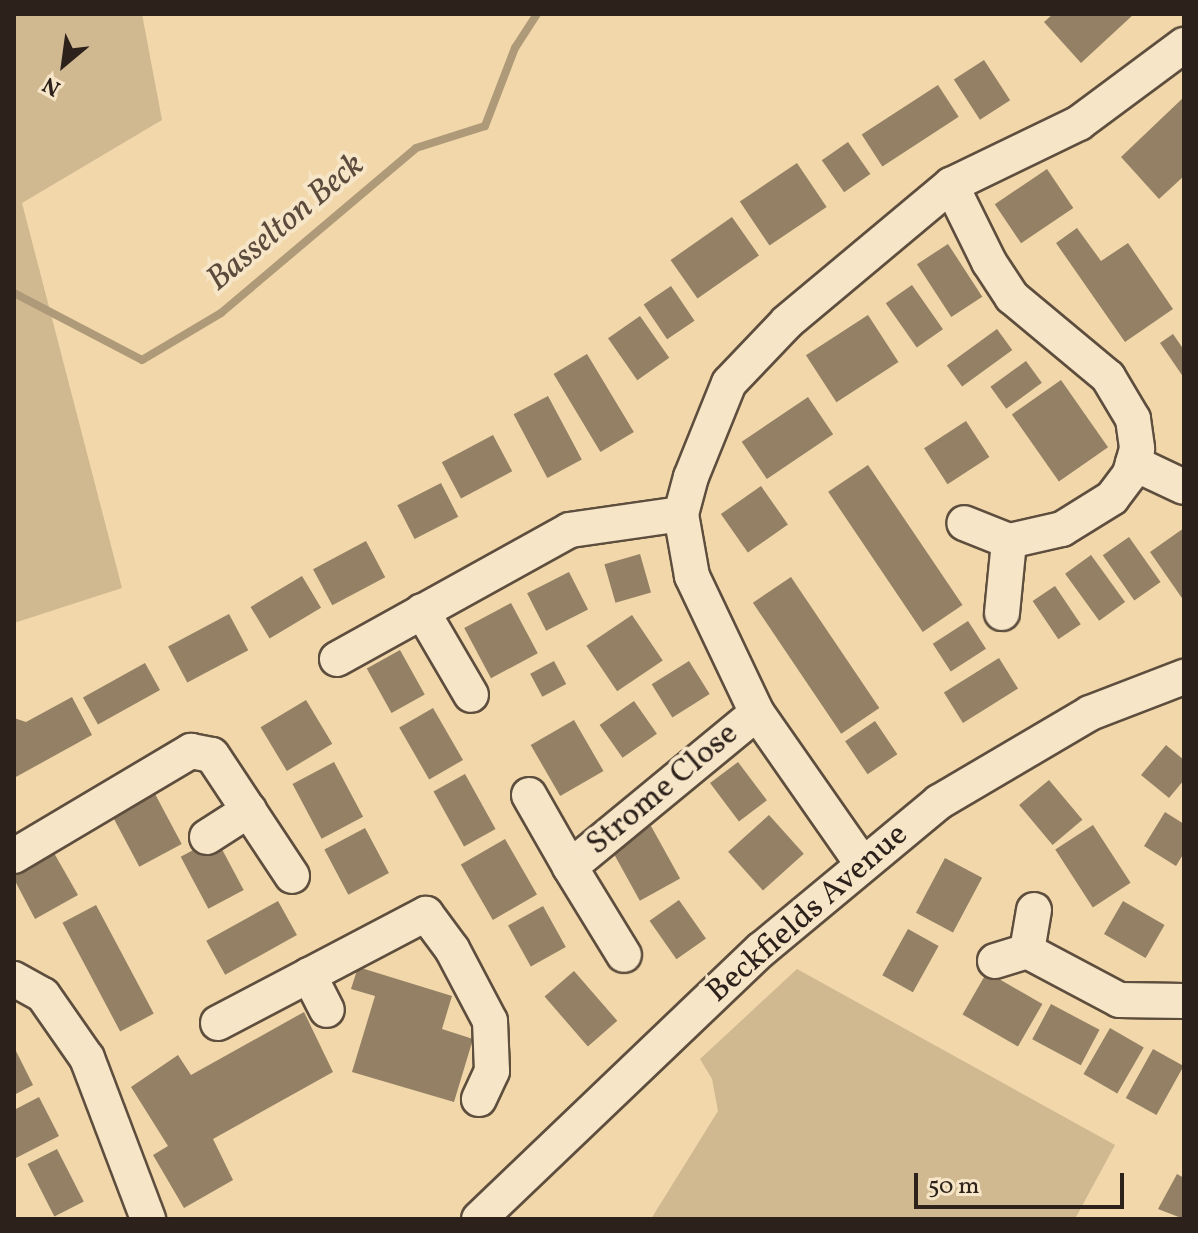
<!DOCTYPE html>
<style>
body{margin:0}
#map{position:relative;width:1198px;height:1233px;overflow:hidden;background:#f1d7a9;font-family:Vollkorn,serif}
div>[style]{position:absolute}
.green>*{inset:0;background:#d0b891}
.stream>*{height:8px;margin:-4px;padding:0 4px;transform-origin:4px;border-radius:4px;background:#ae9979}
.building>*{inset:0;background:#938065;transform-origin:0 0}
.roads{filter:drop-shadow(2px 0 #5e4e3e) drop-shadow(-2px 0 #5e4e3e) drop-shadow(0 2px #5e4e3e) drop-shadow(0 -2px #5e4e3e)}
.minor>*{height:34px;margin:-17px;padding:0 17px;transform-origin:17px;border-radius:17px;background:#f6e5c7}
span{translate:-50% -50%;white-space:nowrap;text-align:center;line-height:1.15;-webkit-text-stroke:8px #f6e5c7;paint-order:stroke}
.street-label{font-size:32px;color:#2d211b}
.water-label{font-size:34px;color:#5a4b3c;font-style:italic}
.frame{position:absolute;inset:0;border:16px solid #2d211b;pointer-events:none}
.north{position:absolute;left:24px;top:24px;width:80px;height:80px;-webkit-text-stroke:6px #f6e5c7;paint-order:stroke;rotate:209deg;font-size:22px;font-weight:700;line-height:32px;text-align:center;color:#2d211b}
.north::after{content:'';display:block;margin:auto;width:28px;height:36px;background:#2d211b;clip-path:polygon(50% 0,100% 100%,50% 72%,0 100%)}
.scale{position:absolute;left:914px;top:1173px;width:210px;height:36px;box-sizing:border-box;border:4px solid #2d211b;border-top:0;padding-left:10px;font-size:24px;line-height:28px;white-space:nowrap;color:#2d211b;-webkit-text-stroke:6px #f6e5c7;paint-order:stroke}
</style>
<div id="map">
<div class="green">
<div style="clip-path:polygon(14px 14px,142px 14px,162px 120px,22px 203px,122px 588px,14px 623px)"></div>
<div style="clip-path:polygon(797px 969px,1115px 1145px,1075px 1219px,651px 1219px,718px 1111px,712px 1079px,700px 1059px)"></div>
</div>
<div class="stream">
<div style="left:14px;top:293px;width:144px;rotate:27.6deg"></div>
<div style="left:142px;top:360px;width:92px;rotate:-30.7deg"></div>
<div style="left:221px;top:313px;width:255px;rotate:-40.2deg"></div>
<div style="left:416px;top:148px;width:72px;rotate:-17.7deg"></div>
<div style="left:485px;top:126px;width:84px;rotate:-69deg"></div>
<div style="left:515px;top:48px;width:40px;rotate:-57.1deg"></div>
</div>
<div class="building">
<div style="clip-path:polygon(1053px 14px,1134px 14px,1081px 63px,1044px 22px)"></div>
<div style="left:984px;top:60px;width:48px;height:36px;rotate:57deg"></div>
<div style="left:938px;top:85px;width:38px;height:91px;rotate:57deg"></div>
<div style="clip-path:polygon(1184px 97px,1184px 176px,1159px 199px,1121px 157px)"></div>
<div style="left:848px;top:142px;width:39px;height:32px;rotate:55deg"></div>
<div style="left:797px;top:163px;width:53px;height:69px;rotate:56deg"></div>
<div style="left:1047px;top:169px;width:47px;height:63px;rotate:56deg"></div>
<div style="left:732px;top:217px;width:47px;height:75px;rotate:55deg"></div>
<div style="clip-path:polygon(1077px 228px,1101px 261px,1128px 243px,1173px 309px,1125px 342px,1056px 243px)"></div>
<div style="left:948px;top:244px;width:63px;height:37px;rotate:57deg"></div>
<div style="left:912px;top:285px;width:54px;height:32px;rotate:55deg"></div>
<div style="left:671px;top:286px;width:42px;height:33px;rotate:56deg"></div>
<div style="left:868px;top:315px;width:56px;height:74px;rotate:57deg"></div>
<div style="left:640px;top:316px;width:51px;height:39px;rotate:55deg"></div>
<div style="left:997px;top:329px;width:26px;height:62px;rotate:54deg"></div>
<div style="clip-path:polygon(1173px 334px,1184px 350px,1184px 378px,1160px 343px)"></div>
<div style="left:587px;top:354px;width:91px;height:39px;rotate:59deg"></div>
<div style="left:1026px;top:361px;width:27px;height:44px;rotate:54deg"></div>
<div style="left:1061px;top:380px;width:82px;height:60px;rotate:55deg"></div>
<div style="left:548px;top:396px;width:72px;height:39px;rotate:62deg"></div>
<div style="left:808px;top:397px;width:45px;height:80px;rotate:56deg"></div>
<div style="left:966px;top:421px;width:43px;height:50px;rotate:57deg"></div>
<div style="left:493px;top:435px;width:41px;height:58px;rotate:62deg"></div>
<div style="left:868px;top:465px;width:169px;height:48px;rotate:56deg"></div>
<div style="left:441px;top:483px;width:38px;height:49px;rotate:63deg"></div>
<div style="left:761px;top:486px;width:47px;height:49px;rotate:55deg"></div>
<div style="clip-path:polygon(1184px 528px,1184px 601px,1150px 552px)"></div>
<div style="left:1129px;top:537px;width:55px;height:32px;rotate:55deg"></div>
<div style="left:366px;top:541px;width:41px;height:60px;rotate:62deg"></div>
<div style="left:640px;top:554px;width:40px;height:37px;rotate:74deg"></div>
<div style="left:1091px;top:555px;width:58px;height:32px;rotate:54deg"></div>
<div style="left:569px;top:572px;width:42px;height:47px;rotate:63deg"></div>
<div style="left:302px;top:576px;width:37px;height:60px;rotate:59deg"></div>
<div style="left:791px;top:577px;width:158px;height:46px;rotate:56deg"></div>
<div style="left:1055px;top:586px;width:46px;height:27px;rotate:56deg"></div>
<div style="left:511px;top:603px;width:57px;height:53px;rotate:62deg"></div>
<div style="left:229px;top:614px;width:41px;height:69px;rotate:62deg"></div>
<div style="left:632px;top:615px;width:55px;height:55px;rotate:56deg"></div>
<div style="left:968px;top:621px;width:33px;height:42px;rotate:57deg"></div>
<div style="left:400px;top:650px;width:51px;height:38px;rotate:61deg"></div>
<div style="left:999px;top:658px;width:36px;height:65px;rotate:58deg"></div>
<div style="left:554px;top:661px;width:26px;height:27px;rotate:62deg"></div>
<div style="left:689px;top:661px;width:39px;height:44px;rotate:58deg"></div>
<div style="left:145px;top:663px;width:31px;height:71px;rotate:61deg"></div>
<div style="clip-path:polygon(72px 697px,92px 735px,14px 778px,14px 718px,26px 722px)"></div>
<div style="left:306px;top:700px;width:51px;height:53px;rotate:59deg"></div>
<div style="left:634px;top:701px;width:40px;height:42px;rotate:55deg"></div>
<div style="left:433px;top:708px;width:60px;height:39px;rotate:60deg"></div>
<div style="left:574px;top:720px;width:59px;height:50px;rotate:60deg"></div>
<div style="left:875px;top:721px;width:40px;height:36px;rotate:56deg"></div>
<div style="clip-path:polygon(1166px 745px,1184px 760px,1184px 780px,1169px 798px,1141px 775px)"></div>
<div style="left:334px;top:762px;width:62px;height:47px;rotate:62deg"></div>
<div style="left:738px;top:762px;width:48px;height:35px;rotate:53deg"></div>
<div style="left:465px;top:774px;width:63px;height:36px;rotate:61deg"></div>
<div style="left:1049px;top:780px;width:52px;height:39px;rotate:50deg"></div>
<div style="left:154px;top:792px;width:59px;height:48px;rotate:62deg"></div>
<div style="clip-path:polygon(1165px 812px,1184px 824px,1184px 853px,1176px 866px,1144px 846px)"></div>
<div style="left:769px;top:815px;width:52px;height:55px;rotate:48deg"></div>
<div style="left:1093px;top:825px;width:69px;height:45px;rotate:57deg"></div>
<div style="left:651px;top:826px;width:60px;height:46px;rotate:61deg"></div>
<div style="left:365px;top:828px;width:51px;height:46px;rotate:62deg"></div>
<div style="left:216px;top:838px;width:59px;height:40px;rotate:62deg"></div>
<div style="left:505px;top:839px;width:64px;height:51px;rotate:60deg"></div>
<div style="clip-path:polygon(50px 846px,78px 895px,35px 919px,14px 879px,14px 865px)"></div>
<div style="left:945px;top:858px;width:42px;height:62px;rotate:28deg"></div>
<div style="left:679px;top:900px;width:47px;height:36px;rotate:55deg"></div>
<div style="left:278px;top:901px;width:39px;height:82px;rotate:61deg"></div>
<div style="left:1123px;top:901px;width:48px;height:38px;rotate:30deg"></div>
<div style="left:96px;top:905px;width:123px;height:38px;rotate:62deg"></div>
<div style="left:543px;top:906px;width:47px;height:40px;rotate:61deg"></div>
<div style="left:908px;top:929px;width:35px;height:53px;rotate:29deg"></div>
<div style="clip-path:polygon(358px 967px,452px 996px,442px 1029px,473px 1039px,454px 1102px,352px 1072px,375px 996px,351px 989px)"></div>
<div style="left:574px;top:971px;width:66px;height:39px;rotate:49deg"></div>
<div style="left:987px;top:972px;width:64px;height:49px;rotate:30deg"></div>
<div style="left:1051px;top:1004px;width:55px;height:40px;rotate:28deg"></div>
<div style="clip-path:polygon(304px 1012px,333px 1072px,213px 1139px,233px 1180px,184px 1208px,153px 1155px,168px 1146px,131px 1087px,178px 1055px,191px 1075px)"></div>
<div style="left:1110px;top:1028px;width:39px;height:53px;rotate:30deg"></div>
<div style="clip-path:polygon(14px 1047px,33px 1085px,14px 1095px)"></div>
<div style="left:1153px;top:1049px;width:35px;height:56px;rotate:29deg"></div>
<div style="clip-path:polygon(39px 1097px,59px 1136px,14px 1159px,14px 1110px)"></div>
<div style="left:57px;top:1149px;width:59px;height:33px;rotate:63deg"></div>
<div style="clip-path:polygon(1177px 1174px,1184px 1178px,1184px 1219px,1158px 1209px)"></div>
</div>
<div class="roads">
<div class="minor">
<div style="left:951px;top:185px;width:86px;rotate:63.7deg"></div>
<div style="left:989px;top:262px;width:42px;rotate:56.7deg"></div>
<div style="left:1012px;top:297px;width:125px;rotate:39.8deg"></div>
<div style="left:1108px;top:377px;width:49px;rotate:59.2deg"></div>
<div style="left:1133px;top:419px;width:30px;rotate:82deg"></div>
<div style="left:1137px;top:449px;width:26px;rotate:106deg"></div>
<div style="left:1130px;top:474px;width:30px;rotate:127deg"></div>
<div style="left:1112px;top:498px;width:59px;rotate:148.2deg"></div>
<div style="left:1062px;top:529px;width:54px;rotate:167.2deg"></div>
<div style="left:1009px;top:541px;width:48px;rotate:-158.2deg"></div>
<div style="left:1133px;top:463px;width:56px;rotate:25.2deg"></div>
<div style="left:422px;top:611px;width:97px;rotate:59.7deg"></div>
<div style="left:1002px;top:613px;width:72px;rotate:-84.4deg"></div>
<div style="left:337px;top:659px;width:266px;rotate:-29deg"></div>
<div style="left:570px;top:530px;width:112px;rotate:-8.2deg"></div>
<div style="left:529px;top:795px;width:83px;rotate:60.3deg"></div>
<div style="left:570px;top:867px;width:242px;rotate:-39.5deg"></div>
<div style="left:207px;top:837px;width:50px;rotate:-32.7deg"></div>
<div style="left:14px;top:856px;width:206px;rotate:-30.7deg"></div>
<div style="left:191px;top:751px;width:21px;rotate:11deg"></div>
<div style="left:212px;top:755px;width:145px;rotate:56.5deg"></div>
<div style="left:861px;top:862px;width:182px;rotate:-124.9deg"></div>
<div style="left:757px;top:713px;width:152px;rotate:-115.4deg"></div>
<div style="left:692px;top:576px;width:63px;rotate:-100.1deg"></div>
<div style="left:681px;top:514px;width:38px;rotate:-75deg"></div>
<div style="left:691px;top:477px;width:101px;rotate:-68deg"></div>
<div style="left:729px;top:383px;width:84px;rotate:-46.4deg"></div>
<div style="left:787px;top:322px;width:214px;rotate:-39.9deg"></div>
<div style="left:951px;top:185px;width:142px;rotate:-25.8deg"></div>
<div style="left:1079px;top:123px;width:131px;rotate:-36.6deg"></div>
<div style="left:570px;top:867px;width:103px;rotate:58.5deg"></div>
<div style="left:1034px;top:910px;width:42px;rotate:99.7deg"></div>
<div style="left:1027px;top:951px;width:104px;rotate:28deg"></div>
<div style="left:1119px;top:1000px;width:65px;rotate:0.9deg"></div>
<div style="left:995px;top:961px;width:34px;rotate:-17deg"></div>
<div style="left:309px;top:975px;width:39px;rotate:63deg"></div>
<div style="left:14px;top:979px;width:33px;rotate:29deg"></div>
<div style="left:43px;top:995px;width:77px;rotate:55.1deg"></div>
<div style="left:87px;top:1058px;width:172px;rotate:69.2deg"></div>
<div style="left:218px;top:1023px;width:235px;rotate:-27.7deg"></div>
<div style="left:426px;top:914px;width:44px;rotate:53.4deg"></div>
<div style="left:452px;top:949px;width:81px;rotate:62.2deg"></div>
<div style="left:490px;top:1021px;width:50px;rotate:87.7deg"></div>
<div style="left:492px;top:1071px;width:31px;rotate:115deg"></div>
<div style="left:479px;top:1219px;width:391px;rotate:-43.7deg"></div>
<div style="left:762px;top:949px;width:230px;rotate:-39.7deg"></div>
<div style="left:939px;top:802px;width:175px;rotate:-30.5deg"></div>
<div style="left:1090px;top:713px;width:101px;rotate:-21deg"></div>
</div>
</div>
<div class="street-label">
<span style="left:663px;top:790px;rotate:-40deg">Strome Close</span>
<span style="left:808px;top:914px;rotate:-41deg">Beckfields Avenue</span>
</div>
<div class="water-label">
<span style="left:286px;top:223px;rotate:-40deg">Basselton Beck</span>
</div>
<div class="frame"></div>
<div class="north">N</div>
<div class="scale">50 m</div>
</div>
